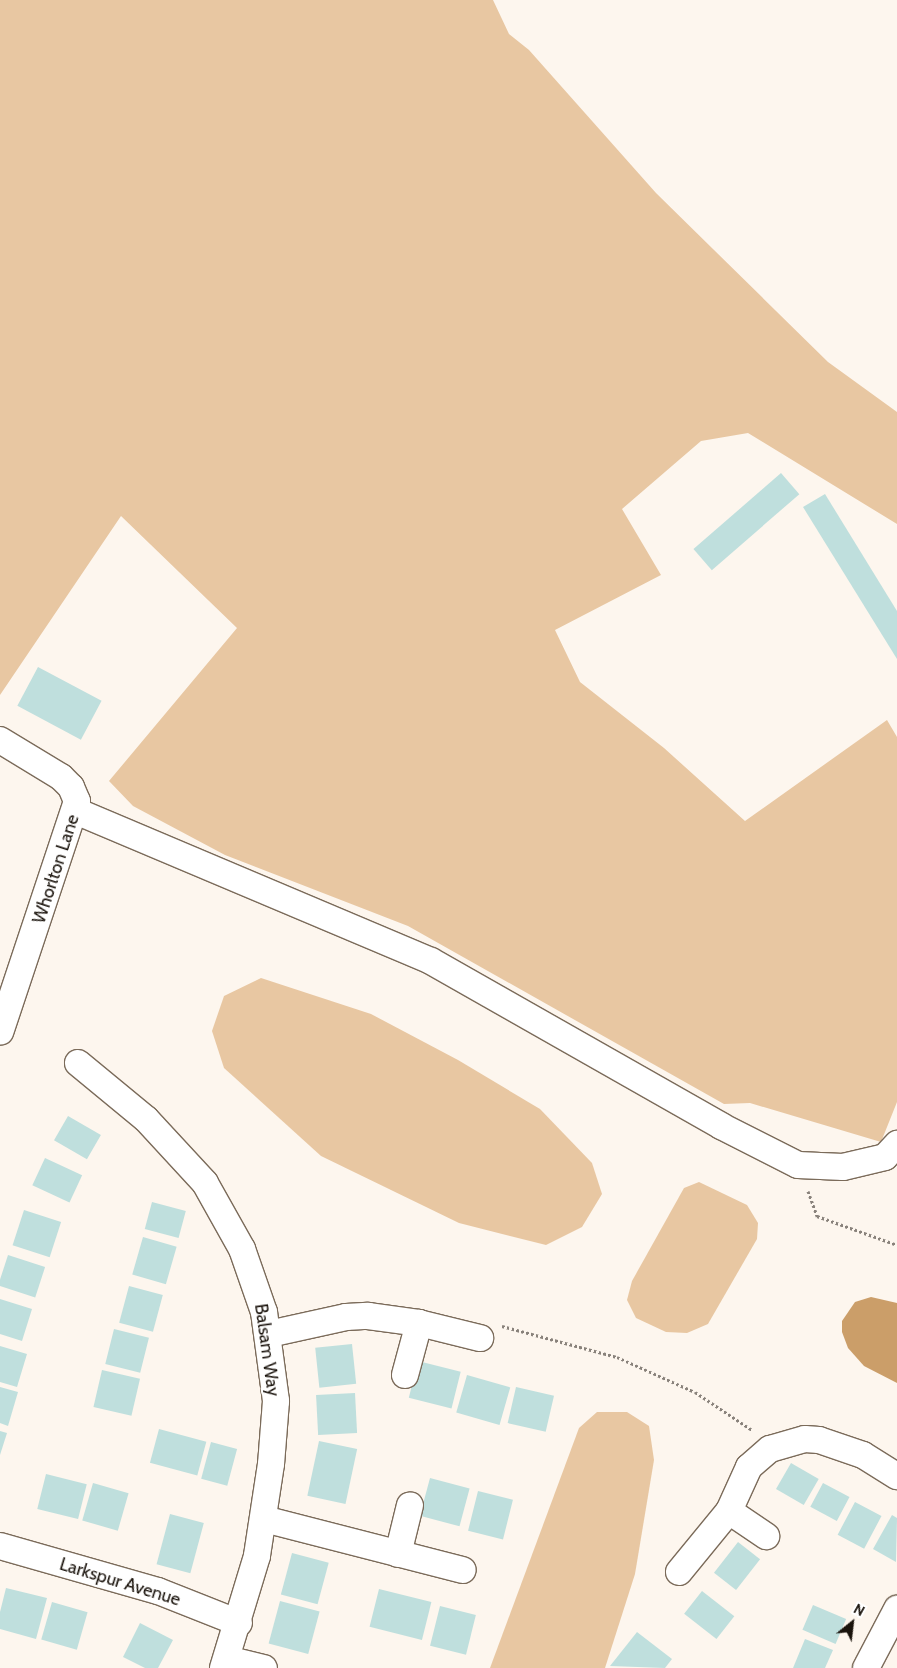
<!DOCTYPE html>
<style>
body{margin:0}
#map{position:relative;width:897px;height:1668px;overflow:hidden;background:#fdf6ee;font-family:Cabin,sans-serif}
div>[style]{position:absolute}
.green>*{inset:0;background:#e8c7a2}
.water>*{inset:0;background:#cb9e69}
.building>*{inset:0;background:#bfdfdd;transform-origin:0 0}
.path>*{height:3px;margin-top:-1.5px;transform-origin:0;background:repeating-linear-gradient(90deg,#89827b 0 2.5px,transparent 0 5px)}
.roads{filter:drop-shadow(1px 0 #7b6b5a) drop-shadow(-1px 0 #7b6b5a) drop-shadow(0 1px #7b6b5a) drop-shadow(0 -1px #7b6b5a)}
.minor>*{height:26px;margin:-13px;padding:0 13px;transform-origin:13px;border-radius:13px;background:#fff}
span{translate:-50% -50%;white-space:nowrap;text-align:center;line-height:1.15;-webkit-text-stroke:4px #fff;paint-order:stroke}
.street-label{font-size:18px;color:#1a130c}
.north{position:absolute;left:827px;top:1598px;width:50px;height:50px;-webkit-text-stroke:4px #fff;paint-order:stroke;rotate:29deg;font-size:14px;font-weight:700;line-height:20px;text-align:center;color:#1a130c}
.north::after{content:'';display:block;margin:auto;width:18px;height:22px;background:#1a130c;clip-path:polygon(50% 0,100% 100%,50% 72%,0 100%)}
</style>
<div id="map">
<div class="green">
<div style="clip-path:polygon(0 0,493px 0,509px 34px,529px 50px,656px 193px,828px 362px,897px 412px,897px 524px,748px 433px,701px 441px,622px 509px,661px 575px,555px 630px,580px 682px,664px 748px,745px 821px,887px 720px,897px 737px,897px 1102px,881px 1142px,750px 1103px,724px 1104px,408px 926px,225px 855px,133px 806px,109px 781px,237px 628px,121px 516px,0 695px)"></div>
<div style="clip-path:polygon(261px 978px,371px 1014px,458px 1060px,540px 1109px,592px 1163px,602px 1194px,582px 1227px,546px 1245px,459px 1223px,321px 1156px,224px 1068px,212px 1031px,224px 996px)"></div>
<div style="clip-path:polygon(699px 1182px,747px 1205px,758px 1223px,757px 1239px,708px 1324px,687px 1333px,666px 1332px,636px 1318px,627px 1300px,632px 1281px,684px 1188px)"></div>
<div style="clip-path:polygon(597px 1412px,627px 1412px,649px 1426px,654px 1460px,635px 1574px,605px 1668px,490px 1668px,579px 1428px)"></div>
</div>
<div class="water">
<div style="clip-path:polygon(871px 1297px,897px 1303px,897px 1383px,864px 1366px,848px 1348px,842px 1332px,842px 1321px,855px 1302px)"></div>
</div>
<div class="building">
<div style="left:781px;top:473px;width:28px;height:116px;rotate:49deg"></div>
<div style="clip-path:polygon(825px 494px,897px 611px,897px 659px,803px 507px)"></div>
<div style="left:38px;top:667px;width:72px;height:44px;rotate:28deg"></div>
<div style="left:68px;top:1116px;width:38px;height:28px;rotate:30deg"></div>
<div style="left:45px;top:1158px;width:41px;height:30px;rotate:25deg"></div>
<div style="left:152px;top:1202px;width:35px;height:28px;rotate:15deg"></div>
<div style="left:24px;top:1210px;width:39px;height:37px;rotate:18deg"></div>
<div style="left:143px;top:1237px;width:35px;height:39px;rotate:16deg"></div>
<div style="left:8px;top:1255px;width:39px;height:32px;rotate:18deg"></div>
<div style="left:129px;top:1286px;width:35px;height:38px;rotate:15deg"></div>
<div style="clip-path:polygon(0 1299px,32px 1309px,22px 1341px,0 1334px)"></div>
<div style="left:114px;top:1329px;width:36px;height:36px;rotate:14deg"></div>
<div style="left:352px;top:1344px;width:40px;height:37px;rotate:84deg"></div>
<div style="clip-path:polygon(0 1346px,27px 1354px,17px 1387px,0 1382px)"></div>
<div style="left:418px;top:1361px;width:44px;height:38px;rotate:14deg"></div>
<div style="left:102px;top:1370px;width:39px;height:38px;rotate:13deg"></div>
<div style="left:467px;top:1375px;width:45px;height:39px;rotate:16deg"></div>
<div style="clip-path:polygon(0 1387px,18px 1392px,8px 1426px,0 1423px)"></div>
<div style="left:516px;top:1387px;width:39px;height:37px;rotate:13deg"></div>
<div style="left:355px;top:1393px;width:40px;height:39px;rotate:87deg"></div>
<div style="left:159px;top:1429px;width:49px;height:35px;rotate:15deg"></div>
<div style="clip-path:polygon(0 1431px,7px 1433px,0 1455px)"></div>
<div style="left:319px;top:1441px;width:39px;height:56px;rotate:12deg"></div>
<div style="left:211px;top:1442px;width:27px;height:38px;rotate:15deg"></div>
<div style="left:791px;top:1463px;width:32px;height:30px;rotate:30deg"></div>
<div style="left:46px;top:1474px;width:42px;height:36px;rotate:14deg"></div>
<div style="left:430px;top:1478px;width:41px;height:39px;rotate:15deg"></div>
<div style="left:93px;top:1483px;width:37px;height:39px;rotate:16deg"></div>
<div style="left:823px;top:1483px;width:30px;height:27px;rotate:28deg"></div>
<div style="left:478px;top:1491px;width:36px;height:41px;rotate:14deg"></div>
<div style="left:855px;top:1502px;width:30px;height:37px;rotate:28deg"></div>
<div style="left:170px;top:1514px;width:35px;height:52px;rotate:15deg"></div>
<div style="clip-path:polygon(892px 1515px,897px 1518px,896px 1562px,873px 1549px)"></div>
<div style="left:738px;top:1542px;width:28px;height:39px;rotate:38deg"></div>
<div style="left:292px;top:1553px;width:38px;height:43px;rotate:15deg"></div>
<div style="clip-path:polygon(6px 1588px,47px 1598px,36px 1639px,0 1629px,0 1612px)"></div>
<div style="left:379px;top:1589px;width:54px;height:39px;rotate:14deg"></div>
<div style="left:702px;top:1591px;width:41px;height:29px;rotate:38deg"></div>
<div style="left:280px;top:1601px;width:41px;height:44px;rotate:15deg"></div>
<div style="left:52px;top:1602px;width:37px;height:39px;rotate:16deg"></div>
<div style="left:813px;top:1605px;width:36px;height:27px;rotate:23deg"></div>
<div style="left:440px;top:1606px;width:37px;height:41px;rotate:14deg"></div>
<div style="clip-path:polygon(140px 1623px,173px 1640px,158px 1668px,145px 1668px,123px 1657px)"></div>
<div style="clip-path:polygon(637px 1632px,672px 1659px,665px 1668px,610px 1666px)"></div>
<div style="clip-path:polygon(805px 1639px,833px 1650px,825px 1668px,793px 1668px)"></div>
</div>
<div class="path">
<div style="left:808px;top:1191px;width:27px;rotate:70deg"></div>
<div style="left:817px;top:1216px;width:85px;rotate:19.9deg"></div>
<div style="left:502px;top:1326px;width:119px;rotate:15.1deg"></div>
<div style="left:617px;top:1357px;width:85px;rotate:24.2deg"></div>
<div style="left:695px;top:1392px;width:69px;rotate:33.7deg"></div>
</div>
<div class="roads">
<div class="minor">
<div style="left:0;top:740px;width:71px;rotate:31.2deg"></div>
<div style="left:61px;top:777px;width:14px;rotate:45deg"></div>
<div style="left:71px;top:787px;width:15px;rotate:67deg"></div>
<div style="left:77px;top:801px;width:243px;rotate:108.4deg"></div>
<div style="left:76px;top:811px;width:385px;rotate:22.9deg"></div>
<div style="left:431px;top:961px;width:334px;rotate:29.6deg"></div>
<div style="left:721px;top:1126px;width:86px;rotate:26.9deg"></div>
<div style="left:798px;top:1165px;width:45px;rotate:2.5deg"></div>
<div style="left:843px;top:1167px;width:43px;rotate:-13.4deg"></div>
<div style="left:885px;top:1157px;width:18px;rotate:-47deg"></div>
<div style="left:78px;top:1063px;width:88px;rotate:39.5deg"></div>
<div style="left:146px;top:1119px;width:87px;rotate:47.3deg"></div>
<div style="left:205px;top:1183px;width:76px;rotate:60.7deg"></div>
<div style="left:242px;top:1249px;width:67px;rotate:70.8deg"></div>
<div style="left:264px;top:1312px;width:90px;rotate:82.3deg"></div>
<div style="left:276px;top:1401px;width:63px;rotate:94.5deg"></div>
<div style="left:271px;top:1464px;width:93px;rotate:98.7deg"></div>
<div style="left:257px;top:1556px;width:117px;rotate:106.9deg"></div>
<div style="left:269px;top:1334px;width:79px;rotate:-12.4deg"></div>
<div style="left:346px;top:1317px;width:22px;rotate:-3deg"></div>
<div style="left:368px;top:1316px;width:51px;rotate:7.8deg"></div>
<div style="left:419px;top:1323px;width:63px;rotate:13.8deg"></div>
<div style="left:405px;top:1375px;width:54px;rotate:-74.9deg"></div>
<div style="left:729px;top:1511px;width:45px;rotate:34deg"></div>
<div style="left:264px;top:1519px;width:205px;rotate:14.4deg"></div>
<div style="left:0;top:1546px;width:164px;rotate:15.9deg"></div>
<div style="left:158px;top:1591px;width:87px;rotate:21.6deg"></div>
<div style="left:398px;top:1554px;width:50px;rotate:-76.2deg"></div>
<div style="left:679px;top:1572px;width:79px;rotate:-50.7deg"></div>
<div style="left:729px;top:1511px;width:48px;rotate:-65.6deg"></div>
<div style="left:749px;top:1467px;width:28px;rotate:-41deg"></div>
<div style="left:770px;top:1449px;width:36px;rotate:-16deg"></div>
<div style="left:805px;top:1439px;width:14px;rotate:4deg"></div>
<div style="left:819px;top:1440px;width:46px;rotate:18.8deg"></div>
<div style="left:863px;top:1455px;width:40px;rotate:32deg"></div>
<div style="left:227px;top:1659px;width:38px;rotate:14deg"></div>
<div style="left:866px;top:1668px;width:67px;rotate:-62.3deg"></div>
</div>
</div>
<div class="street-label">
<span style="left:56px;top:869px;rotate:-72deg">Whorlton Lane</span>
<span style="left:267px;top:1350px;rotate:82deg">Balsam Way</span>
<span style="left:120px;top:1582px;rotate:17deg">Larkspur Avenue</span>
</div>
<div class="north">N</div>
</div>
